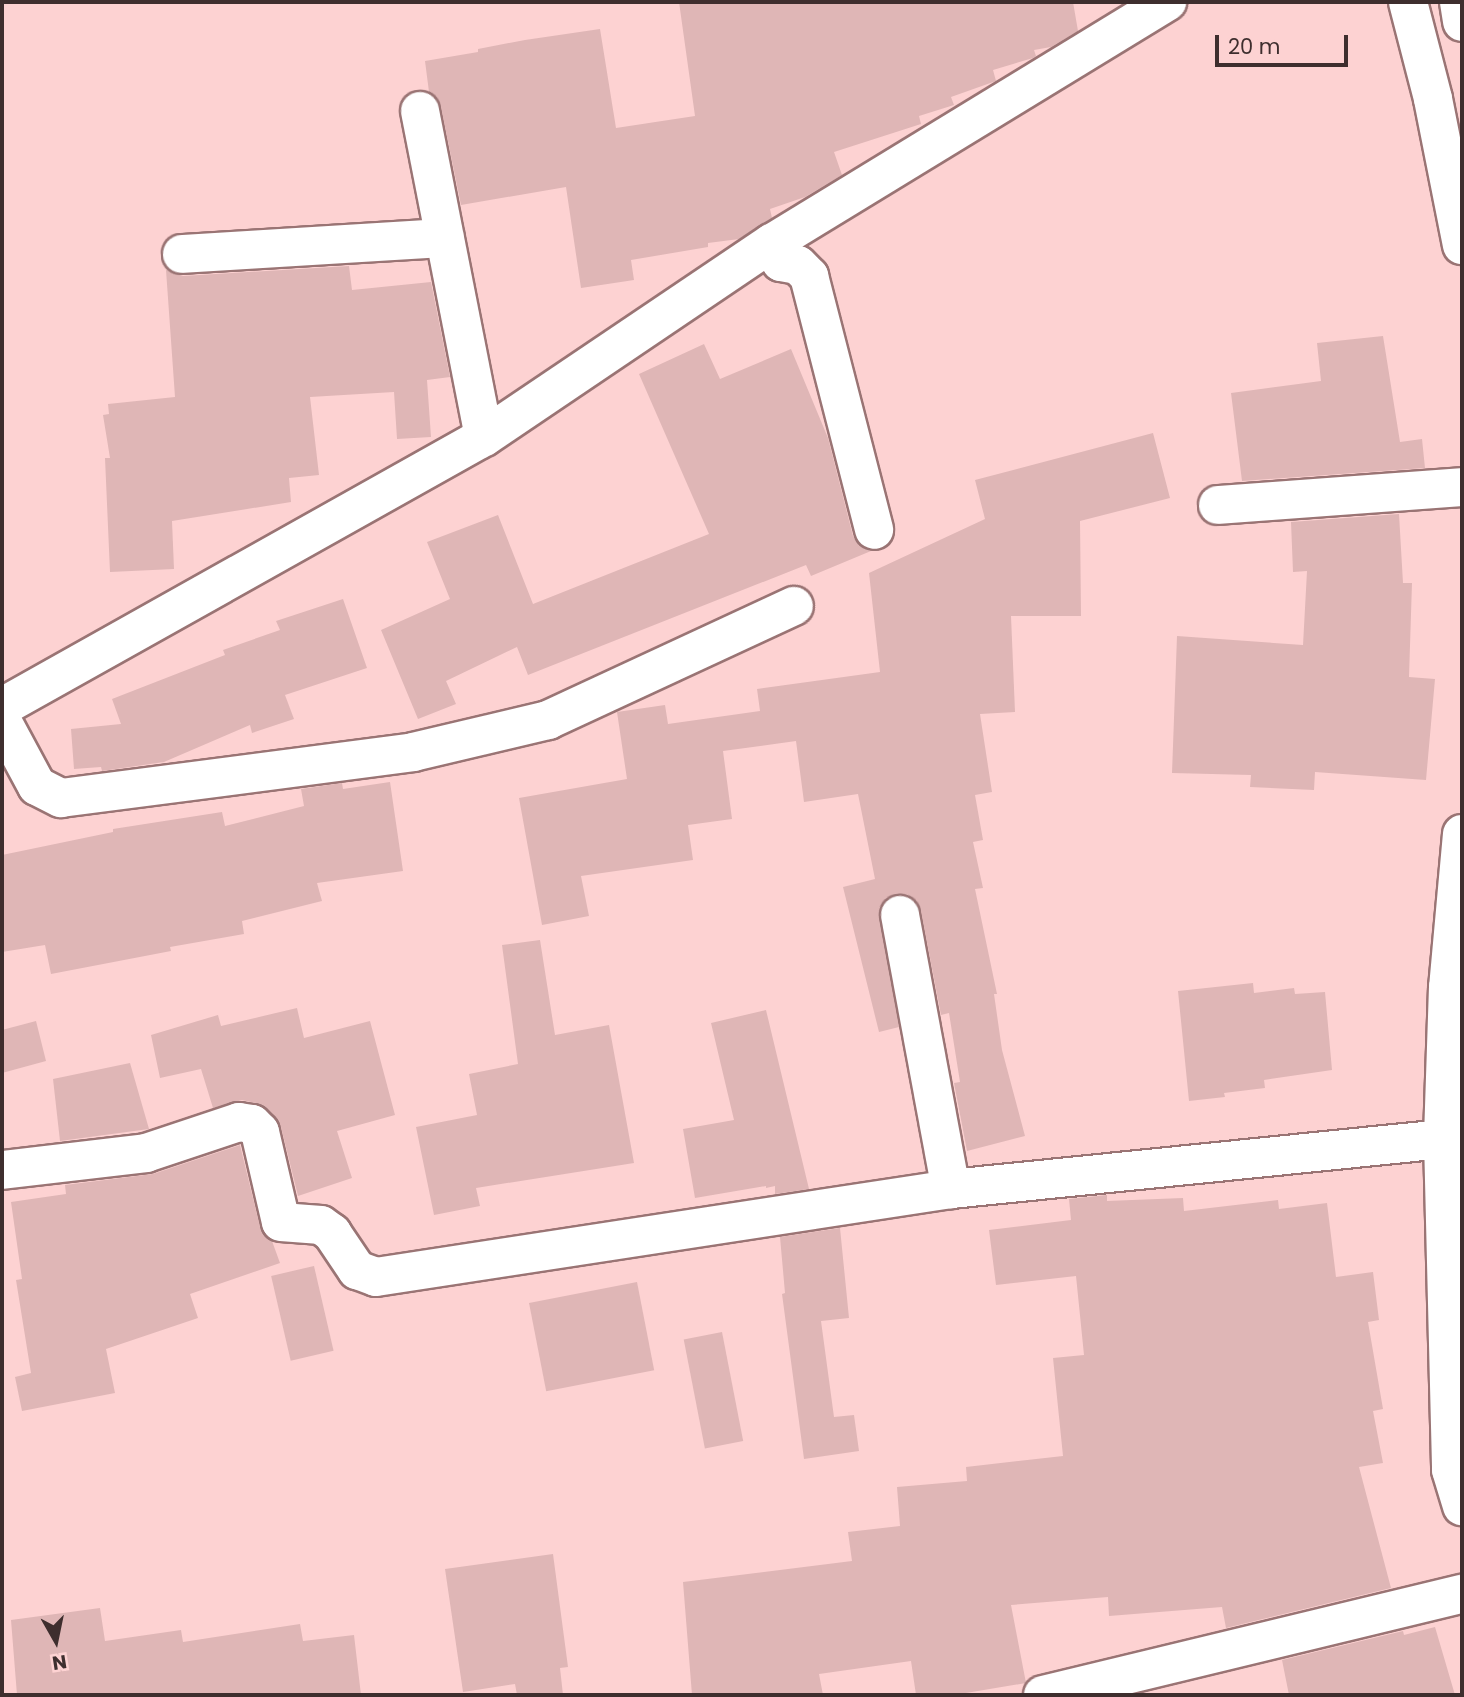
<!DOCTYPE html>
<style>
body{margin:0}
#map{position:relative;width:1464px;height:1697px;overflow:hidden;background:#fdd2d2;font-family:Poppins,sans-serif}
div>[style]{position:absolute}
.building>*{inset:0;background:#dfb6b6;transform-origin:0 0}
.roads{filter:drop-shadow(2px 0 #9a7474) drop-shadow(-2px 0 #9a7474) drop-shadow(0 2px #9a7474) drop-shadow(0 -2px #9a7474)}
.street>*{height:38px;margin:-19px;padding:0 19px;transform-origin:19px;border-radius:19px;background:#fff}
.secondary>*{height:38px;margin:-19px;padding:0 19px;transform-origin:19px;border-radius:19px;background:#fff}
span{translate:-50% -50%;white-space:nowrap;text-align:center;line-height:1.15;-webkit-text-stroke:7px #fdd2d2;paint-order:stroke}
.frame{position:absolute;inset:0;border:4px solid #3e2e2e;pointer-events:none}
.north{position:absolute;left:21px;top:1606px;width:70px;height:70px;-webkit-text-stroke:5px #fdd2d2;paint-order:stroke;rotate:171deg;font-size:19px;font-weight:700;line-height:28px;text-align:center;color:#3e2e2e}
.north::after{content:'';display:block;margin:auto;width:24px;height:32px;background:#3e2e2e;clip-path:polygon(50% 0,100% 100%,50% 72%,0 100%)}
.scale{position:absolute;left:1215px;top:35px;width:133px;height:32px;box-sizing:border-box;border:4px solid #3e2e2e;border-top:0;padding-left:9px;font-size:21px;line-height:24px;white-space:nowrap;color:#3e2e2e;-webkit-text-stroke:5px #fdd2d2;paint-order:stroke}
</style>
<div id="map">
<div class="building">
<div style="clip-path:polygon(679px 2px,1073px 2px,1078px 31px,1051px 47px,1034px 50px,1036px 56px,1033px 58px,993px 70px,996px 81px,951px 97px,954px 105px,919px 116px,921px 124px,834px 152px,842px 175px,805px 197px,770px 209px,772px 218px,739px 239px,708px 243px,708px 247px,631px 260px,634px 280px,581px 288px,566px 187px,461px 205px,441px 107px,429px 92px,425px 61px,478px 52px,478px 49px,525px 40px,600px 29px,616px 128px,695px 116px)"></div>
<div style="clip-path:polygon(349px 266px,352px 290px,431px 282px,450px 377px,427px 380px,431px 437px,397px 439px,394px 392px,310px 397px,319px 475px,289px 478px,291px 502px,172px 521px,174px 569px,110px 572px,105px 458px,110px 458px,103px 415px,109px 414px,108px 404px,175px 397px,166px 270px,183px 276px)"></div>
<div style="clip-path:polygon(1383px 336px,1400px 442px,1422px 439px,1425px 468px,1242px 481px,1231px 393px,1321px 381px,1317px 343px)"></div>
<div style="clip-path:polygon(704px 344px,720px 379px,791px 349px,828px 438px,853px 536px,859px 546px,871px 551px,811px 576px,806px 565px,528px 675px,517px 647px,446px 681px,456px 704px,418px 719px,381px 630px,450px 599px,427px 542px,498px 515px,533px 604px,709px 534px,639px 374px)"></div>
<div style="clip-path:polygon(1153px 433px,1170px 498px,1080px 521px,1081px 616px,1011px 616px,1015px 712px,980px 714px,992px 792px,975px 795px,983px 840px,973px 842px,983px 888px,975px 889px,997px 994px,994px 994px,1002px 1050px,1025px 1136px,967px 1151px,954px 1083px,960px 1082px,949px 1013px,941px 1015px,921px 911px,916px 900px,907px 894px,895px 894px,886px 898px,879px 908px,899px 1027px,879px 1032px,843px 887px,875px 879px,858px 794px,804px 802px,796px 741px,723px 751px,732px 819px,688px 825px,693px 860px,581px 876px,589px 916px,542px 925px,519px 798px,627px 779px,617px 712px,665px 705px,668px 724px,760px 711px,757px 689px,880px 672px,869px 573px,985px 519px,975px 480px)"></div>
<div style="clip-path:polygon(1399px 514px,1403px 583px,1412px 583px,1409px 677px,1435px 679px,1426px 780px,1315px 772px,1314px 790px,1250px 787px,1251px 775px,1172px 773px,1177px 636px,1303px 645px,1307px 571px,1293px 572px,1291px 522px)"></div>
<div style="clip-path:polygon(343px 599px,367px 668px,285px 695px,294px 719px,252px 733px,250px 725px,164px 762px,102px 771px,101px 767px,74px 769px,71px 729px,121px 724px,112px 699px,225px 655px,223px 650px,280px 630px,276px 621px)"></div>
<div style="clip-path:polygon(390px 782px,403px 871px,317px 883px,322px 901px,242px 921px,244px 934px,170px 947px,171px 951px,51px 974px,45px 945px,2px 952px,2px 855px,113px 832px,113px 829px,222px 812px,225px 826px,304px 806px,301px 789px,342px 783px,343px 789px)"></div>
<div style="clip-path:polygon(540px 940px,555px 1035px,609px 1025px,634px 1163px,476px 1188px,480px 1206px,434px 1215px,416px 1127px,477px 1115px,469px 1074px,518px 1064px,502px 945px)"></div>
<div style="clip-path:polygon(1253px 983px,1254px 993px,1294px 988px,1295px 994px,1325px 992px,1332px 1070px,1264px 1080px,1265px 1088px,1224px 1093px,1225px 1097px,1189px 1101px,1178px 991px)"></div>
<div style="clip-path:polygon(297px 1008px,304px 1038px,370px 1021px,395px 1115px,337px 1131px,352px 1178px,298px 1196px,281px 1127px,275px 1117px,256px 1103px,242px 1100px,213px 1108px,201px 1069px,160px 1078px,151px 1035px,218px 1015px,221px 1026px)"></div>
<div style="clip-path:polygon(766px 1010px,809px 1189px,775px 1194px,775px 1186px,766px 1188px,766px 1186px,695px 1198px,683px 1129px,734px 1120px,711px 1023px)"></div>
<div style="clip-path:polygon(36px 1021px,46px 1061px,2px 1073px,2px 1030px)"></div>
<div style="clip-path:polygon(130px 1063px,149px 1129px,60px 1141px,53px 1079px)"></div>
<div style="clip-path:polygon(240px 1145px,260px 1227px,272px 1241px,280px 1263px,190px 1294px,198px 1318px,106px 1349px,115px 1393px,22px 1411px,15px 1377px,31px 1373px,16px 1280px,22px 1279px,11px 1202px,66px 1194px,65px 1185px,153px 1174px)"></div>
<div style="clip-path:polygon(1107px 1195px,1107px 1201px,1183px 1198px,1184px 1211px,1278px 1200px,1279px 1209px,1327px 1203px,1336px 1277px,1373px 1272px,1379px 1320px,1368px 1322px,1383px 1409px,1373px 1411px,1383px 1463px,1359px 1467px,1391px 1588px,1226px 1628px,1222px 1607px,1109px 1616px,1108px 1597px,1011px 1605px,1026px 1683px,954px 1695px,916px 1695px,911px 1661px,819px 1674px,823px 1695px,692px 1695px,683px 1582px,852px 1561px,848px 1532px,900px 1526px,897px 1487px,967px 1481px,966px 1467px,1063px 1456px,1053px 1358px,1084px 1355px,1076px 1276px,996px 1285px,989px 1230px,1071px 1220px,1069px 1199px)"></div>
<div style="clip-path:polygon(840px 1228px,849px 1318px,821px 1321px,834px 1417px,854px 1415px,859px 1451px,804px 1459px,782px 1294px,785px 1293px,780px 1237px)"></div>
<div style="left:314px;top:1266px;width:87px;height:44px;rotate:77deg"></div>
<div style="left:637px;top:1282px;width:90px;height:110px;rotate:79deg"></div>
<div style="left:722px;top:1332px;width:111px;height:39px;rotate:79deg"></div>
<div style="clip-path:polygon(553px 1554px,568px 1667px,560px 1668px,563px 1695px,517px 1695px,515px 1684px,463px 1692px,445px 1569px)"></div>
<div style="clip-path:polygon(100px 1608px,105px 1641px,181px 1630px,183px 1642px,300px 1624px,303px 1641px,354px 1635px,361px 1695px,17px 1695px,11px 1620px)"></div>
<div style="clip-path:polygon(1435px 1627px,1455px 1695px,1289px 1695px,1282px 1660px,1403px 1631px,1404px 1635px)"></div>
</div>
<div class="roads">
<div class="street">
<div style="left:1459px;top:2px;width:20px;rotate:81deg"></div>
<div style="left:420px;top:111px;width:332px;rotate:78.9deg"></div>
<div style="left:772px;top:243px;width:21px;rotate:65deg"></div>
<div style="left:781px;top:262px;width:17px;rotate:10deg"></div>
<div style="left:798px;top:265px;width:16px;rotate:45deg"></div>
<div style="left:809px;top:276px;width:262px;rotate:75.6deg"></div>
<div style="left:182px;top:254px;width:263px;rotate:-3.5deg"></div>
<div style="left:1218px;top:505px;width:245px;rotate:-4.2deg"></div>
<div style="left:2px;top:721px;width:74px;rotate:61.7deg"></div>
<div style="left:37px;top:786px;width:27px;rotate:27deg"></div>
<div style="left:61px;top:798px;width:355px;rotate:-7.4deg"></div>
<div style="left:413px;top:752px;width:139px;rotate:-13.3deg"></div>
<div style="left:548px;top:720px;width:271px;rotate:-24.9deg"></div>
<div style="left:900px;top:915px;width:279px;rotate:79.5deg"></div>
<div style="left:2px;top:1170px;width:145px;rotate:-6.7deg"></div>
<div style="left:146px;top:1153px;width:98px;rotate:-18.4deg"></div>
<div style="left:239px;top:1122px;width:13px;rotate:9deg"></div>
<div style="left:252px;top:1124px;width:11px;rotate:45deg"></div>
<div style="left:260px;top:1132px;width:92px;rotate:76.9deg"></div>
<div style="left:281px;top:1222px;width:40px;rotate:4.3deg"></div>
<div style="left:321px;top:1225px;width:14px;rotate:36deg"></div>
<div style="left:332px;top:1233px;width:45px;rotate:56deg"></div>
<div style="left:357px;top:1270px;width:20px;rotate:20deg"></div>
<div style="left:376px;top:1277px;width:582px;rotate:-8.7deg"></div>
<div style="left:951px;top:1189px;width:495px;rotate:-5.8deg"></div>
<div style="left:1043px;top:1695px;width:431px;rotate:-13.6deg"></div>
</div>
<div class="secondary">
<div style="left:1408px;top:2px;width:100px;rotate:75.5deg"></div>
<div style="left:1433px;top:99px;width:149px;rotate:78.8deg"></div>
<div style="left:2px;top:707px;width:552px;rotate:-29.26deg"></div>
<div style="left:484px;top:437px;width:347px;rotate:-34deg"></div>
<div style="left:772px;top:243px;width:463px;rotate:-31.4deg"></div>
<div style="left:1462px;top:834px;width:154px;rotate:95.2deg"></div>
<div style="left:1448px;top:987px;width:152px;rotate:91.9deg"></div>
<div style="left:1443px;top:1139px;width:331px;rotate:88.6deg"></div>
<div style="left:1451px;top:1470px;width:38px;rotate:73deg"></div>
</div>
</div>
<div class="frame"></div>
<div class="north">N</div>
<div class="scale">20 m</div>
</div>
